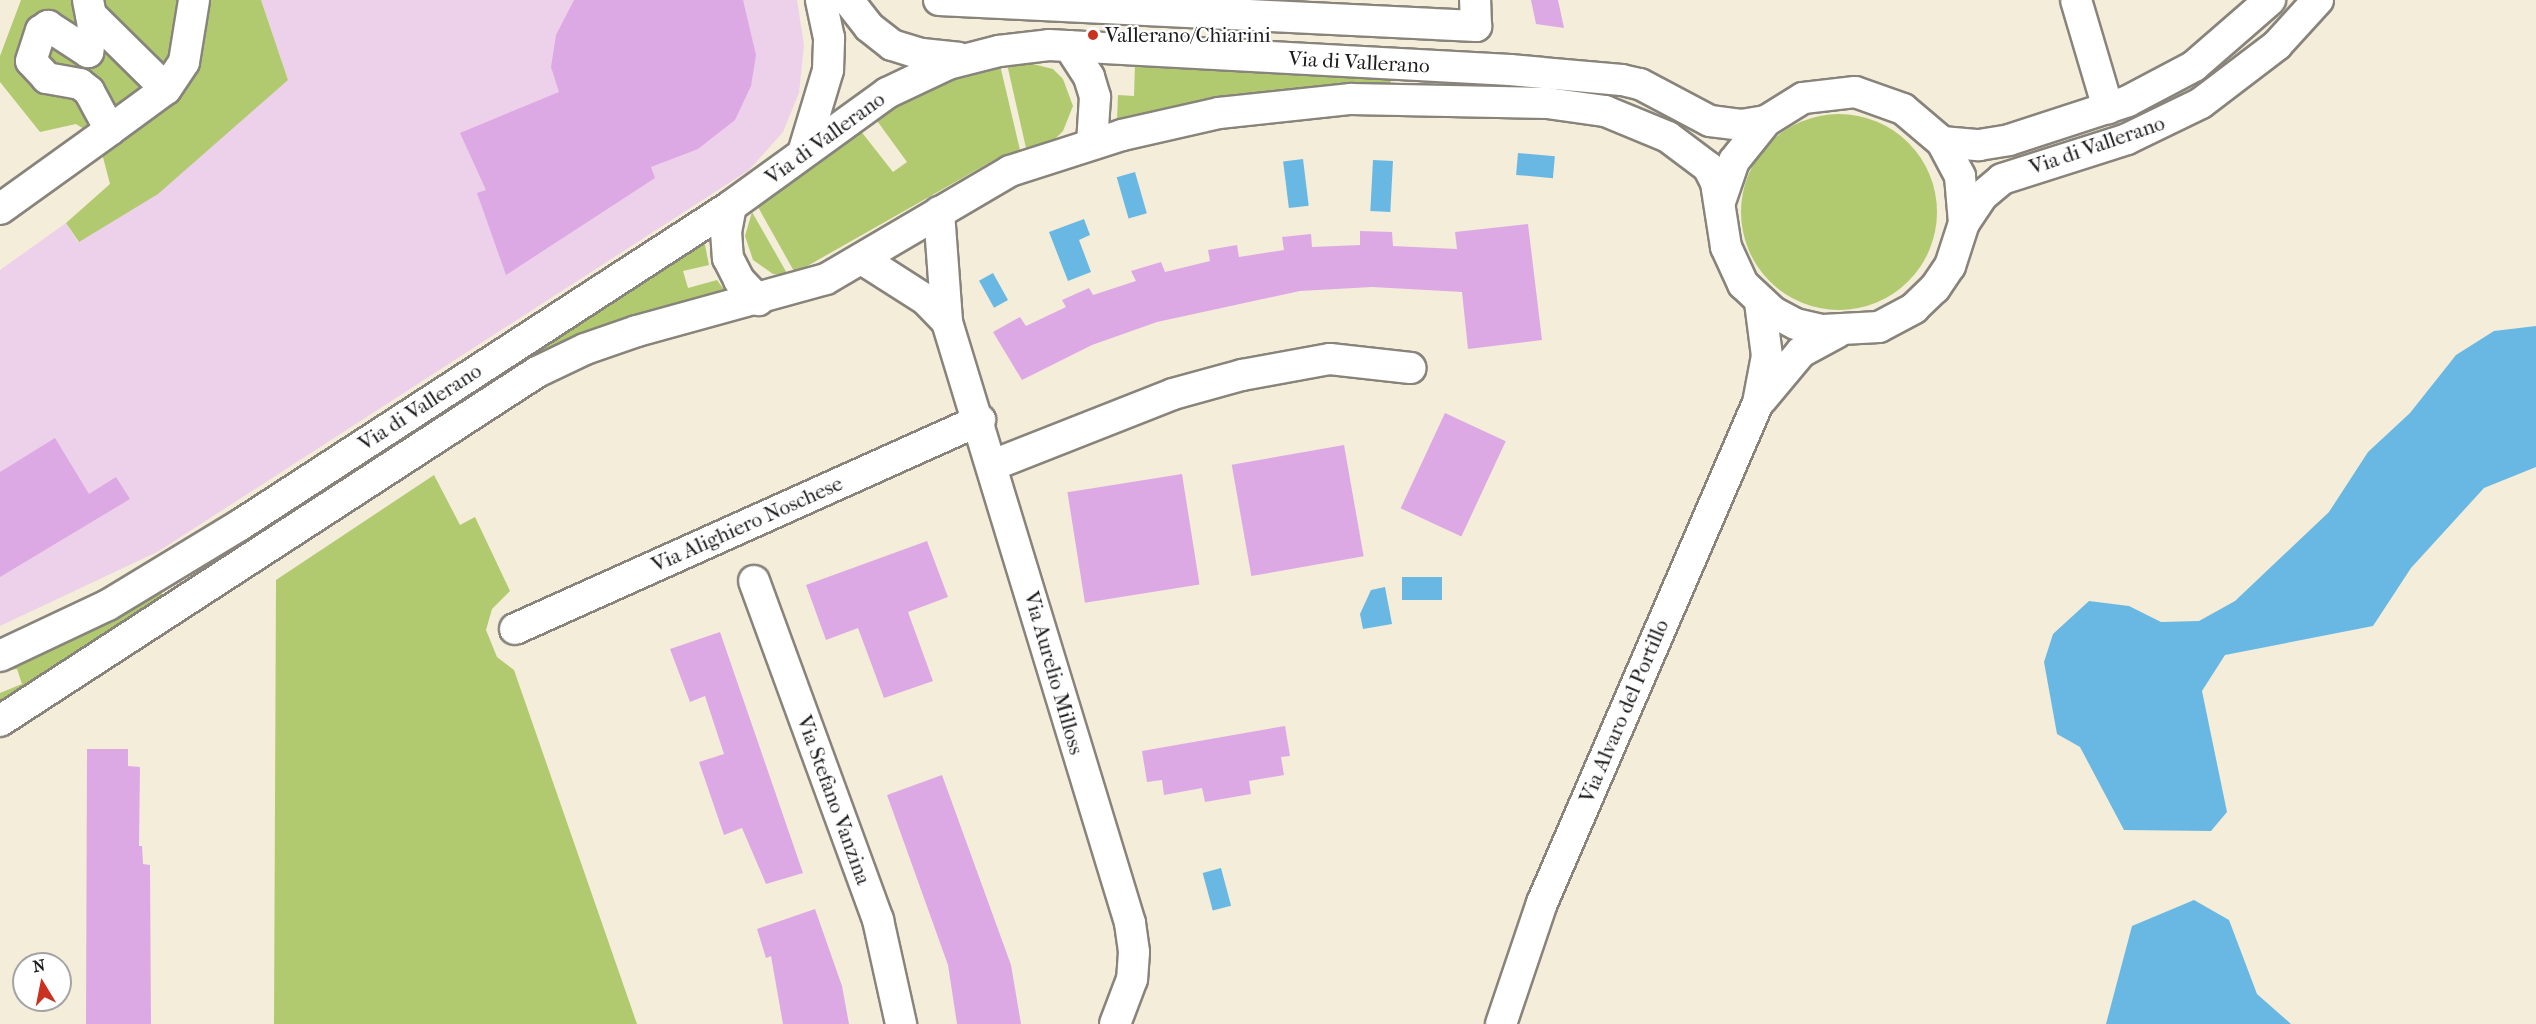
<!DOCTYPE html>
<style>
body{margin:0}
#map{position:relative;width:2536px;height:1024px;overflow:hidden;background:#f4edda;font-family:"IM FELL French Canon",serif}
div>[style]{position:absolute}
.built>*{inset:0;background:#edd0e9}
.green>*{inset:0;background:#b1ca6f}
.round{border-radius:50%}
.water>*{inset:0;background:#69b8e3;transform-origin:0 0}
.building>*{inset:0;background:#dda9e5;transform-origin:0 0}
.roads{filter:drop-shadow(2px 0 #88847b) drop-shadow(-2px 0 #88847b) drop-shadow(0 2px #88847b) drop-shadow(0 -2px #88847b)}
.minor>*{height:30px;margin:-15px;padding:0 15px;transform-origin:15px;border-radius:15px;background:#fff}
.dots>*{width:16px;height:16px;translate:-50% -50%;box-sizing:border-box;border:3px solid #fff;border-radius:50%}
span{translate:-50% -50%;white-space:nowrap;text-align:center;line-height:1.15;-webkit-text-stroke:4.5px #fff;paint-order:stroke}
.poi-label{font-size:21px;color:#1c1c1c}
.left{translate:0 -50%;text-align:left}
.street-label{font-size:21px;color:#1c1c1c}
.north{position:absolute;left:12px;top:952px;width:60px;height:60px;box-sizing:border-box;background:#fff;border:2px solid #a4a4a4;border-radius:50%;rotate:350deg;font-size:16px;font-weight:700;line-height:24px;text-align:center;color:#1c1c1c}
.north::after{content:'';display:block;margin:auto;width:21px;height:27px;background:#c8321e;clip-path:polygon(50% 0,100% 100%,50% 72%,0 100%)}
</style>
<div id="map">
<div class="built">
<div style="clip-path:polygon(261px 0,797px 0,804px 45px,799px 93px,783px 132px,749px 170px,159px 551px,0 626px,0 270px,66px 223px,78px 242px,288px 80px)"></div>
</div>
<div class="green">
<div style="clip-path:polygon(21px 0,261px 0,288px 80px,158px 194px,79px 242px,66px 223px,110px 184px,98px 138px,76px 124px,40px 132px,0 82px,0 56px)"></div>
<div style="clip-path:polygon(1025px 62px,1053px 69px,1063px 79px,1073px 106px,1063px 131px,1055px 139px,1026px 148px,1007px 64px)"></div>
<div style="clip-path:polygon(1135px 64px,1392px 79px,1390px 83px,1234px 94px,1117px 120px,1118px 95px,1134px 96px)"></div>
<div style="clip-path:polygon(1000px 65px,1020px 150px,994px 160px,795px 273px,758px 207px,860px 130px,893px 172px,907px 162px,875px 118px,940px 83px)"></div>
<div class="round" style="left:1741px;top:114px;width:196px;height:196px"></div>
<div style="clip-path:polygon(752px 212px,788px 275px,773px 274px,753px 260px,745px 236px)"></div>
<div style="clip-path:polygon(704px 240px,709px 265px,683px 271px,688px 288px,717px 280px,725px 291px,627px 317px,532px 354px)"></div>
<div style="clip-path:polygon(434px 475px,460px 525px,475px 517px,510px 591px,492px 609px,486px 630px,497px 657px,514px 670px,637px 1024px,274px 1024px,276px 580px)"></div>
<div style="clip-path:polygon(161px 593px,163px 595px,0 701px,0 693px,22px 684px,17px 669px,0 672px,47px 652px)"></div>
</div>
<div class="water">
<div style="left:1518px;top:153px;width:37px;height:22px;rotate:5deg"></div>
<div style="left:1303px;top:159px;width:47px;height:20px;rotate:83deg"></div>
<div style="left:1373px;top:160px;width:20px;height:51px;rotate:3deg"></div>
<div style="left:1135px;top:172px;width:43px;height:19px;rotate:74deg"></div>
<div style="clip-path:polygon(1084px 219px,1090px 235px,1079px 240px,1091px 272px,1068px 281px,1049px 232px)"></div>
<div style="left:993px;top:273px;width:31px;height:16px;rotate:61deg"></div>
<div style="clip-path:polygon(2536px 326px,2536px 467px,2484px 488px,2411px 568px,2373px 626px,2225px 655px,2202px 691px,2227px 812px,2211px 831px,2124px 830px,2080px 747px,2057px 734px,2044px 662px,2053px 634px,2089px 601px,2129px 606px,2161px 622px,2199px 621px,2235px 601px,2329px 512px,2368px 452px,2410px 413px,2456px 355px,2494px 331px)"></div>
<div style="left:1442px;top:577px;width:23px;height:40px;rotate:90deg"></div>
<div style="clip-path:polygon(1385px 587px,1392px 624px,1363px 629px,1360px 614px,1371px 590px)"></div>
<div style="left:1221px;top:868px;width:39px;height:19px;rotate:75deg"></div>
<div style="clip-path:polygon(2194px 900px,2229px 920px,2257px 994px,2291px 1024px,2106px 1024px,2132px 926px)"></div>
</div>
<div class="building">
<div style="clip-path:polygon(574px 0,743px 0,756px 55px,751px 86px,735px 120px,698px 149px,651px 167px,655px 178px,506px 275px,477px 193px,486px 190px,460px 133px,559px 92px,551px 67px,556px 35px)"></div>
<div style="clip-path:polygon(1531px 0,1558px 0,1564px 28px,1536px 24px)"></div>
<div style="clip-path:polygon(1528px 224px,1542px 340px,1468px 349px,1462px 292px,1372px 287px,1300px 291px,1157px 322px,1092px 345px,1022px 380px,993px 332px,1020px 317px,1026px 326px,1066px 307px,1062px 300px,1089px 288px,1093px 295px,1136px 281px,1131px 271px,1161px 262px,1165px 272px,1210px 261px,1208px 250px,1237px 245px,1239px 257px,1284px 250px,1282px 237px,1311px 234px,1312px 247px,1360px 245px,1360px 231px,1392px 232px,1393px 246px,1457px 249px,1455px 232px)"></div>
<div style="left:1445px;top:413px;width:67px;height:105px;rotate:25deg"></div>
<div style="clip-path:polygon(55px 438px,89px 494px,116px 477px,130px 499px,0 577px,0 472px)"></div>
<div style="left:1344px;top:445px;width:113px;height:114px;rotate:80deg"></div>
<div style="left:1182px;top:474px;width:112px;height:116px;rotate:81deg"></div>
<div style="clip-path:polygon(927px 541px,948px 597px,908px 612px,933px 681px,884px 698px,858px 628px,826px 640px,806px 585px)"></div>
<div style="clip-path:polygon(720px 632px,803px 873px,766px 884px,742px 828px,724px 835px,699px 762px,724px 754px,705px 696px,690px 702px,670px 649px)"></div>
<div style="clip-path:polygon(1285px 726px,1290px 756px,1281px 757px,1284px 775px,1249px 781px,1251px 794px,1205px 802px,1202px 788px,1164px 795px,1162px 780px,1147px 782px,1142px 751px)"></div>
<div style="clip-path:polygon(87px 749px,128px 749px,128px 766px,140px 767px,139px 846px,142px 846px,143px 864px,150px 865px,151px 1024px,86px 1024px)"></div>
<div style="clip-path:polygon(942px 775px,1011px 965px,1021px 1024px,957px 1024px,948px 965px,887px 795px)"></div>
<div style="clip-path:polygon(815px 909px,842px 986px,849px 1024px,783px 1024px,771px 956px,766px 958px,757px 929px)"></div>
</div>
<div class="roads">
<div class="minor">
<div style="left:848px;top:0;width:34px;rotate:52deg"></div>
<div style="left:869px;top:27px;width:29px;rotate:38deg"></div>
<div style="left:892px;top:45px;width:31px;rotate:17deg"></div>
<div style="left:922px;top:54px;width:36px;rotate:6deg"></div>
<div style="left:939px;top:0;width:538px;rotate:2.77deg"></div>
<div style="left:1476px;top:26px;width:26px;rotate:-92deg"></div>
<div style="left:2076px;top:0;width:113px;rotate:73.5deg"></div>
<div style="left:91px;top:15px;width:105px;rotate:44.6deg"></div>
<div style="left:1069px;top:46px;width:37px;rotate:57deg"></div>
<div style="left:1089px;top:77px;width:21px;rotate:73deg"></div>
<div style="left:1095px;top:97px;width:46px;rotate:93.7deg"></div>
<div style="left:110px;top:130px;width:69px;rotate:-36.2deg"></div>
<div style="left:166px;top:89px;width:32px;rotate:-56deg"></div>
<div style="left:184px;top:62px;width:63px;rotate:-80.8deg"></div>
<div style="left:1942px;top:142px;width:37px;rotate:5deg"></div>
<div style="left:1979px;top:145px;width:30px;rotate:-9deg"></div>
<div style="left:2009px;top:140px;width:125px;rotate:-18.1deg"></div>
<div style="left:2128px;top:101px;width:75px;rotate:-27.9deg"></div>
<div style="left:2194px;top:66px;width:101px;rotate:-41deg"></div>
<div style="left:803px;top:153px;width:87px;rotate:-73.2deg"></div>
<div style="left:828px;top:70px;width:32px;rotate:-88deg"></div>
<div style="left:829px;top:38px;width:39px;rotate:-102deg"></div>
<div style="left:731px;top:206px;width:25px;rotate:101deg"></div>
<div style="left:726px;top:231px;width:27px;rotate:86deg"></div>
<div style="left:728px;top:258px;width:25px;rotate:63deg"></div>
<div style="left:739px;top:280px;width:28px;rotate:46deg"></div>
<div style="left:0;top:209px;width:135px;rotate:-35.7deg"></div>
<div style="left:110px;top:130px;width:44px;rotate:-118.3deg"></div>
<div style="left:89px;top:91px;width:11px;rotate:-142deg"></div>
<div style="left:80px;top:84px;width:34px;rotate:-170deg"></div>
<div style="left:47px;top:78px;width:23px;rotate:-133deg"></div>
<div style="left:31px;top:61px;width:32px;rotate:-72deg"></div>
<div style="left:41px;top:31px;width:9px;rotate:-36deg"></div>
<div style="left:48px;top:26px;width:48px;rotate:33deg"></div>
<div style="left:88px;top:52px;width:26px;rotate:-79deg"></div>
<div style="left:93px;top:26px;width:26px;rotate:-101deg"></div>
<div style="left:939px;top:212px;width:110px;rotate:85.8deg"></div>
<div style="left:947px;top:322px;width:628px;rotate:73.06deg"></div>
<div style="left:1130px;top:923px;width:29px;rotate:82deg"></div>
<div style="left:1134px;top:952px;width:27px;rotate:94deg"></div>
<div style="left:1132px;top:979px;width:48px;rotate:110.7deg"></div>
<div style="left:1964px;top:223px;width:32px;rotate:-56deg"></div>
<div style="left:1982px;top:196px;width:26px;rotate:-40deg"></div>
<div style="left:2002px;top:179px;width:131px;rotate:-17.7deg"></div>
<div style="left:2127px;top:139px;width:82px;rotate:-25.9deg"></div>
<div style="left:2201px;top:103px;width:96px;rotate:-37.3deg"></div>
<div style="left:2277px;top:45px;width:61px;rotate:-47.7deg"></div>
<div style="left:862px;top:259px;width:76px;rotate:32.6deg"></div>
<div style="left:926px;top:300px;width:30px;rotate:46deg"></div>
<div style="left:1762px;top:399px;width:61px;rotate:-50.3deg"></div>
<div style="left:1801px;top:352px;width:42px;rotate:-28.4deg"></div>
<div style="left:993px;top:465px;width:193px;rotate:-21.5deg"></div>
<div style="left:1173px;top:394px;width:72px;rotate:-15.4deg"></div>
<div style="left:1242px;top:375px;width:89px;rotate:-10.3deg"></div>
<div style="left:1330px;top:359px;width:81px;rotate:6.4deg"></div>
<div style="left:754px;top:581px;width:361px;rotate:69.9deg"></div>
<div style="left:878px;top:920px;width:107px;rotate:77.5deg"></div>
<div style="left:515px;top:629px;width:510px;rotate:-24.2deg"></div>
<div style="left:0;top:656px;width:119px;rotate:-25.3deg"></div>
<div style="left:108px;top:605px;width:154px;rotate:-31.2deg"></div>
<div style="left:240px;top:525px;width:586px;rotate:-33.01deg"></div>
<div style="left:731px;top:206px;width:193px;rotate:-35.9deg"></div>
<div style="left:887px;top:93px;width:68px;rotate:-25.4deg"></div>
<div style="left:948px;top:64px;width:53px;rotate:-14.3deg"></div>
<div style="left:999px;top:51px;width:50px;rotate:-6.8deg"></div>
<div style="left:1049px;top:45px;width:462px;rotate:3.1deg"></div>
<div style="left:1510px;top:70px;width:112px;rotate:5.1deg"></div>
<div style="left:1622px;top:80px;width:18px;rotate:13deg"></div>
<div style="left:1640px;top:84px;width:79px;rotate:27.9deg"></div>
<div style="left:1710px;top:121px;width:31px;rotate:7deg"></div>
<div style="left:1741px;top:125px;width:25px;rotate:-9deg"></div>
<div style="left:0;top:721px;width:640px;rotate:-33.02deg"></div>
<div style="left:537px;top:372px;width:53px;rotate:-25.6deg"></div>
<div style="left:585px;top:349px;width:55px;rotate:-19.1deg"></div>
<div style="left:637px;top:331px;width:196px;rotate:-15.4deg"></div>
<div style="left:826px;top:279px;width:213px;rotate:-30.4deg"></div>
<div style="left:1010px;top:171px;width:118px;rotate:-17.8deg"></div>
<div style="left:1122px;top:135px;width:99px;rotate:-12.8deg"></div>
<div style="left:1219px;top:113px;width:133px;rotate:-6.1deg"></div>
<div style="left:1351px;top:99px;width:196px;rotate:1.2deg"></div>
<div style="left:1547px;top:103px;width:59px;rotate:7.9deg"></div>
<div style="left:1605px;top:111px;width:68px;rotate:22.4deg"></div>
<div style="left:1668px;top:137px;width:50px;rotate:36.9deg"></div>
<div style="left:1708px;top:167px;width:18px;rotate:63deg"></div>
<div style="left:1716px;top:183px;width:65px;rotate:81.1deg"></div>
<div style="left:1726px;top:247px;width:41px;rotate:65.3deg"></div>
<div style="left:1743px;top:284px;width:41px;rotate:43deg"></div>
<div style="left:1773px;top:312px;width:26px;rotate:28deg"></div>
<div style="left:1796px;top:324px;width:28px;rotate:13deg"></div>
<div style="left:1823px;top:330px;width:56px;rotate:-3.1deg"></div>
<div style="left:1879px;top:327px;width:40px;rotate:-28deg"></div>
<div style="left:1914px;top:308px;width:29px;rotate:-44deg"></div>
<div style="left:1935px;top:288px;width:27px;rotate:-56deg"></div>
<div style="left:1950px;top:266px;width:45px;rotate:-72deg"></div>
<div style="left:1964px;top:223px;width:47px;rotate:-94.9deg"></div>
<div style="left:1960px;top:176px;width:38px;rotate:-118deg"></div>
<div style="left:1942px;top:142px;width:51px;rotate:-139.8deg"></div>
<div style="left:1903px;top:109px;width:51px;rotate:-160.5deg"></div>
<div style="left:1855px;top:92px;width:52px;rotate:173.4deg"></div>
<div style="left:1803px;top:98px;width:44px;rotate:148.1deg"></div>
<div style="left:1766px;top:121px;width:51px;rotate:128.7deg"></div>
<div style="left:1734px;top:161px;width:43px;rotate:108.9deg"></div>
<div style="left:1501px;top:1024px;width:128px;rotate:-71.3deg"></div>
<div style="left:1542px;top:903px;width:545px;rotate:-66.64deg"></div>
<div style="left:1758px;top:403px;width:48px;rotate:-79.2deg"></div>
<div style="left:1767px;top:356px;width:54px;rotate:-97.4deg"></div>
</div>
</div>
<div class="dots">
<div style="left:1093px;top:35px;background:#c8321e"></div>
</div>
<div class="poi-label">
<span class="left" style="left:1105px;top:35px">Vallerano/Chiarini</span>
</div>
<div class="street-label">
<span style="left:1359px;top:62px;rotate:3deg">Via di Vallerano</span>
<span style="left:825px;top:138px;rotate:-36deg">Via di Vallerano</span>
<span style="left:2097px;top:145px;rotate:-19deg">Via di Vallerano</span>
<span style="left:420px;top:407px;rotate:-33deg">Via di Vallerano</span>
<span style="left:747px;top:524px;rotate:-24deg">Via Alighiero Noschese</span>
<span style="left:1054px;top:673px;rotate:74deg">Via Aurelio Milloss</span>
<span style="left:1624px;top:711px;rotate:-67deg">Via Alvaro del Portillo</span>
<span style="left:834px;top:800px;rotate:70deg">Via Stefano Vanzina</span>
</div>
<div class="north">N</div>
</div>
